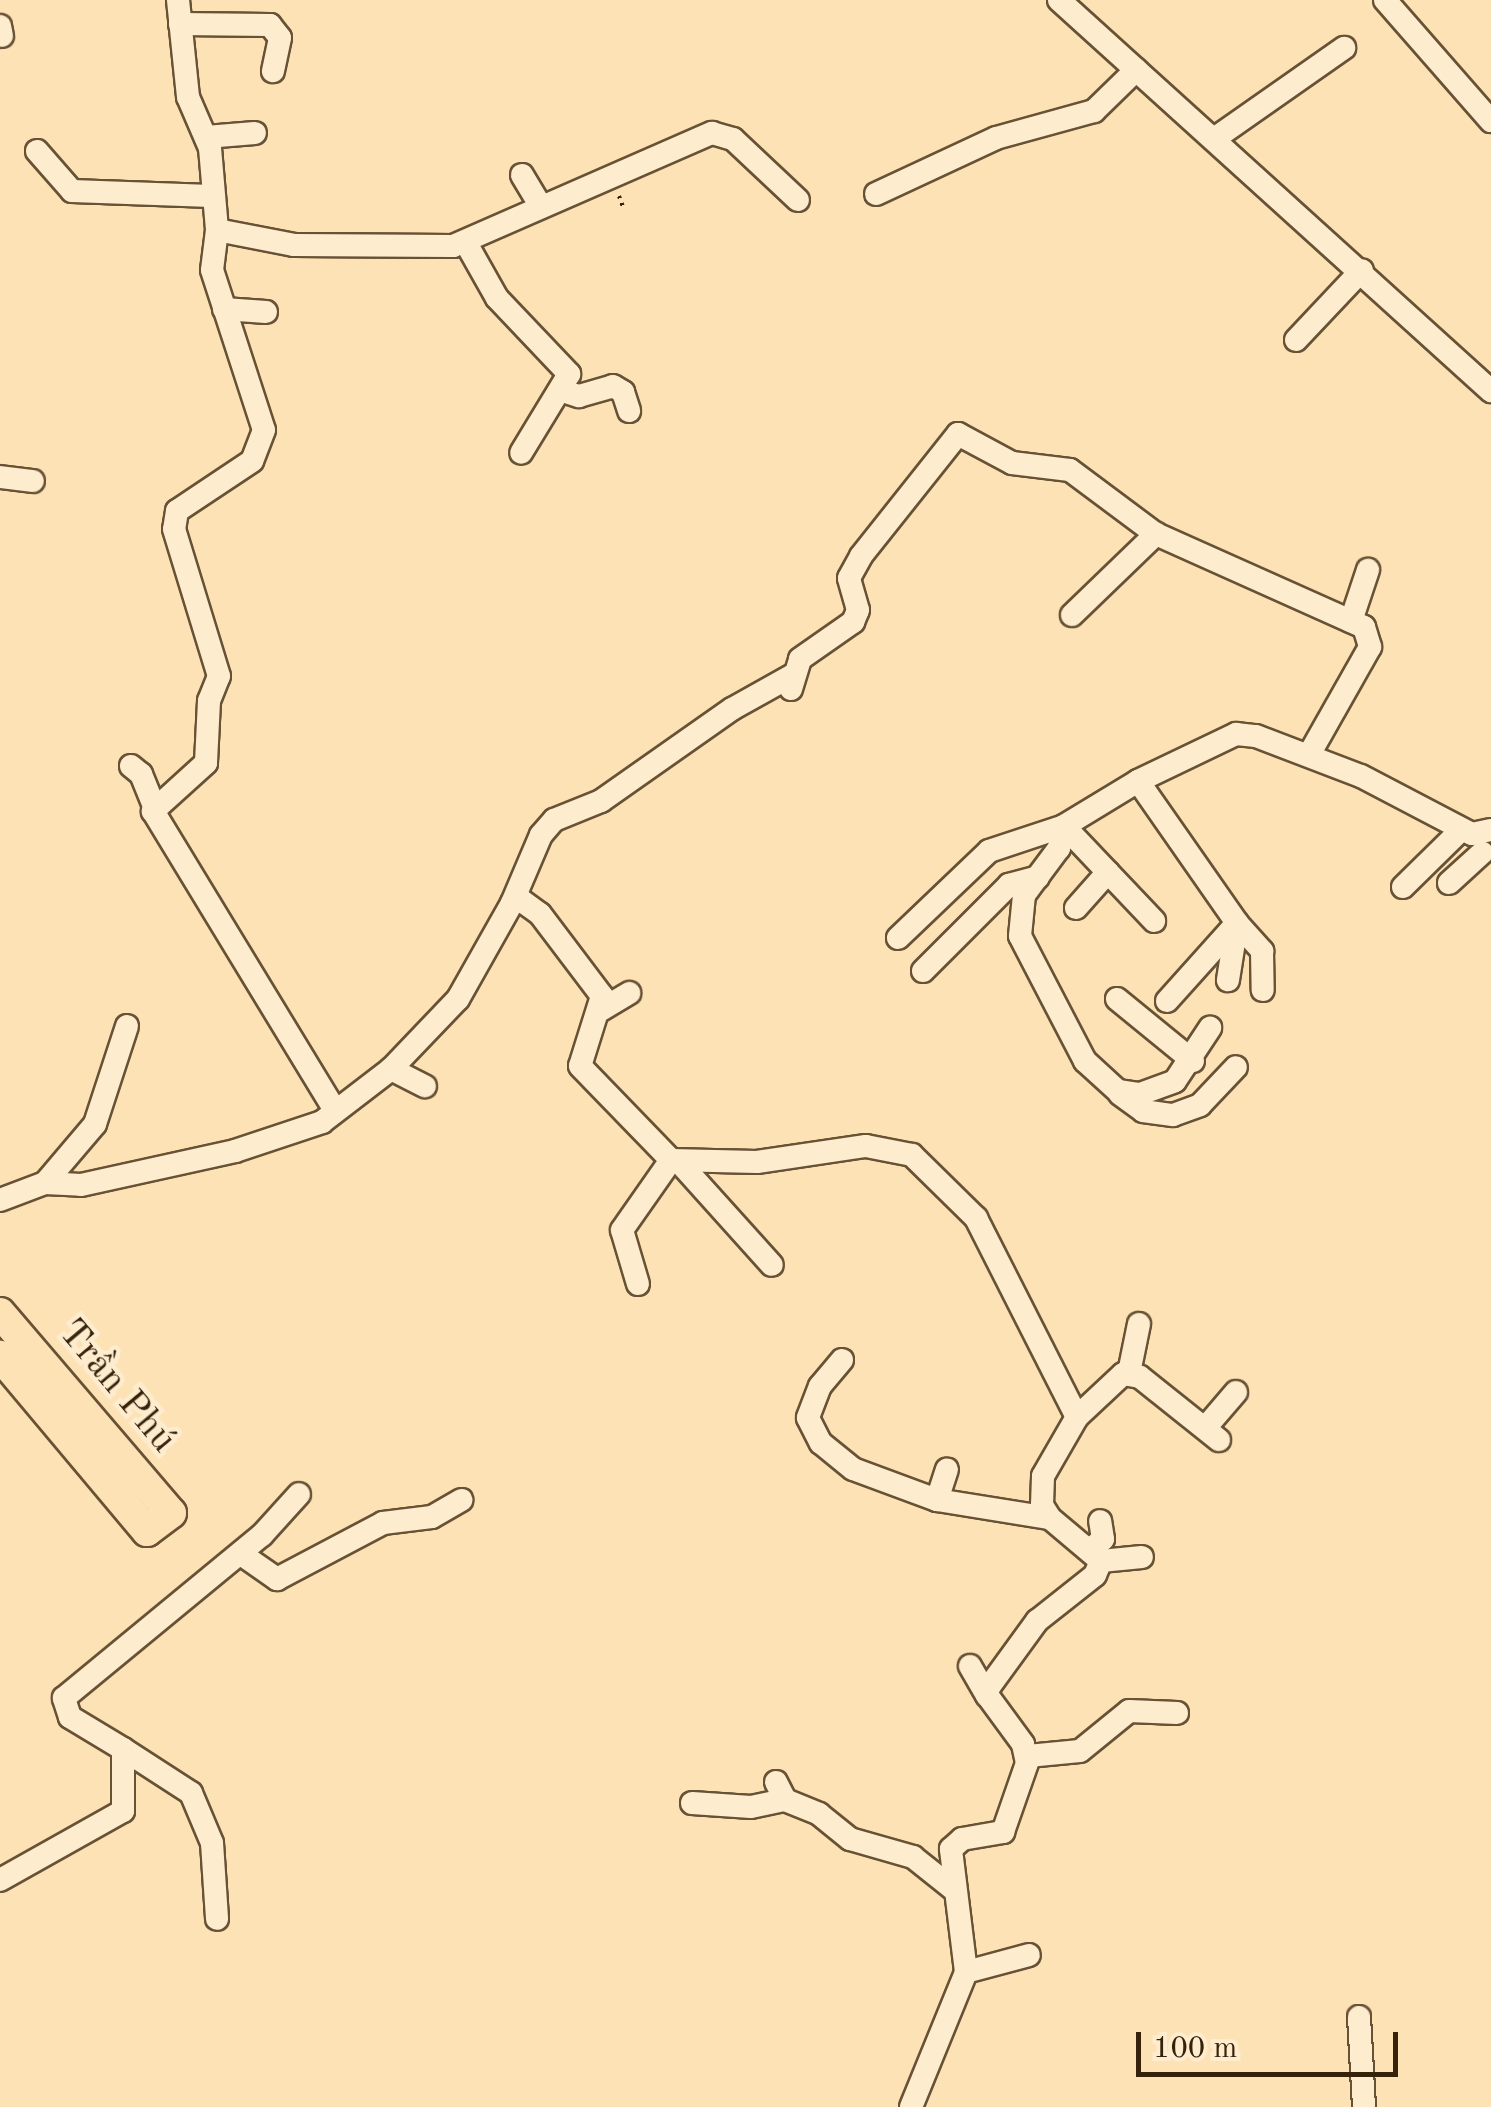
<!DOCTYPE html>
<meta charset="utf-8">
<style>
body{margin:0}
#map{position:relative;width:1491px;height:2107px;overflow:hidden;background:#fde2b5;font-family:"Old Standard TT",serif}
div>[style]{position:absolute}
.path>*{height:4px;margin-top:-2px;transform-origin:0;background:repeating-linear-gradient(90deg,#36220a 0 2.5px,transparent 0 7.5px)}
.roads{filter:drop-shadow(2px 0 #685235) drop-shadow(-2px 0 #685235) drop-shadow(0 2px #685235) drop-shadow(0 -2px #685235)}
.minor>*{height:22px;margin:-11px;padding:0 11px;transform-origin:11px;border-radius:11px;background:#feeccf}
.major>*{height:30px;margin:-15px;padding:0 15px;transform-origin:15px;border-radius:15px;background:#fde2b5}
span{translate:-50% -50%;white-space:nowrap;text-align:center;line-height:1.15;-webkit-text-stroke:9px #feeccf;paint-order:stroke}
.street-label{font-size:38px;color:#36220a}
.scale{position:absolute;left:1136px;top:2032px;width:262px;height:45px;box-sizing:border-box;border:5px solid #36220a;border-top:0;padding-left:12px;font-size:30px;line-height:35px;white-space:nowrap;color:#36220a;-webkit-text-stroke:8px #feeccf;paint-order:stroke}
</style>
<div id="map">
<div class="path">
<div style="left:619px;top:196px;width:12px;rotate:70deg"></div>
</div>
<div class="roads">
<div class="minor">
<div style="left:178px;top:0;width:98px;rotate:84.1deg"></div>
<div style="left:188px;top:97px;width:56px;rotate:66.7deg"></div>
<div style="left:210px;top:148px;width:82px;rotate:85.1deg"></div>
<div style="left:217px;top:230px;width:78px;rotate:11deg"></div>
<div style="left:294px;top:245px;width:159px;rotate:0.4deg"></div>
<div style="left:453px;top:246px;width:283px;rotate:-23.6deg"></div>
<div style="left:712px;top:133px;width:22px;rotate:16deg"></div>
<div style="left:733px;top:139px;width:89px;rotate:43.2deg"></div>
<div style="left:1059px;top:0;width:583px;rotate:42.15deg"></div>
<div style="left:1385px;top:0;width:161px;rotate:48.8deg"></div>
<div style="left:180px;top:24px;width:90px;rotate:0.6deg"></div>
<div style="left:270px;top:25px;width:16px;rotate:52deg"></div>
<div style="left:280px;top:38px;width:34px;rotate:102deg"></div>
<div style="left:0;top:26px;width:10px;rotate:79deg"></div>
<div style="left:206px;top:137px;width:49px;rotate:-4.7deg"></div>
<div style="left:1214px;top:139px;width:159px;rotate:-35deg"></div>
<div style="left:37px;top:151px;width:53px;rotate:48.8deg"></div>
<div style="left:72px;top:191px;width:139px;rotate:2.1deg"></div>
<div style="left:522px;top:175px;width:37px;rotate:59deg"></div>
<div style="left:876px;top:194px;width:132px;rotate:-25deg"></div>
<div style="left:996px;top:138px;width:102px;rotate:-15.4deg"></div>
<div style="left:1094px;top:111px;width:59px;rotate:-44.3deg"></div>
<div style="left:217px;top:230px;width:40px;rotate:97.1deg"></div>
<div style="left:212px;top:270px;width:168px;rotate:72deg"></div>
<div style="left:264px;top:430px;width:33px;rotate:111deg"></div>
<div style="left:252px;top:461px;width:90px;rotate:146.3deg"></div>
<div style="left:177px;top:511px;width:18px;rotate:99deg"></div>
<div style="left:174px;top:529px;width:154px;rotate:73deg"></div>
<div style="left:219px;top:676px;width:27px;rotate:112deg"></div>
<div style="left:209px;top:701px;width:62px;rotate:92.8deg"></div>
<div style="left:206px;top:763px;width:72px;rotate:137.8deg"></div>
<div style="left:153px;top:811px;width:350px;rotate:58.7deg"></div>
<div style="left:466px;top:243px;width:63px;rotate:60.6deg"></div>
<div style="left:497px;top:298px;width:105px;rotate:46.5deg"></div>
<div style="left:569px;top:374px;width:92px;rotate:121.3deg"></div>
<div style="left:224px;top:309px;width:42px;rotate:4.1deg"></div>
<div style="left:1296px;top:340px;width:96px;rotate:-46.7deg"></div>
<div style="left:560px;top:390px;width:20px;rotate:18deg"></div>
<div style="left:579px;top:396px;width:35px;rotate:-16deg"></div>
<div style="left:613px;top:386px;width:12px;rotate:31deg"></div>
<div style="left:623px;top:392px;width:20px;rotate:72deg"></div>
<div style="left:0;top:477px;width:33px;rotate:7deg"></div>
<div style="left:1072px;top:615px;width:117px;rotate:-44deg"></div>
<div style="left:1351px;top:621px;width:54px;rotate:-71.6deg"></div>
<div style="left:791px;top:689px;width:31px;rotate:-73deg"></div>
<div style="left:800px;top:659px;width:65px;rotate:-34.9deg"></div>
<div style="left:853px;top:622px;width:13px;rotate:-67deg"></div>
<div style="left:858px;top:610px;width:33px;rotate:-106deg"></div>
<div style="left:849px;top:578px;width:25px;rotate:-61deg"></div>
<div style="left:861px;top:556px;width:156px;rotate:-51.5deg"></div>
<div style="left:958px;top:434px;width:61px;rotate:28.2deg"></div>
<div style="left:1012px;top:463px;width:58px;rotate:6.9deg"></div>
<div style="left:1070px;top:470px;width:107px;rotate:36.7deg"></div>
<div style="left:1156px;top:534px;width:228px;rotate:24.1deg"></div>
<div style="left:1364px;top:627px;width:21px;rotate:73deg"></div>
<div style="left:1370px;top:647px;width:124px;rotate:119.5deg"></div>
<div style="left:131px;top:766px;width:13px;rotate:39deg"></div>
<div style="left:141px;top:774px;width:35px;rotate:68deg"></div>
<div style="left:1138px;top:781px;width:173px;rotate:55.1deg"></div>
<div style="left:1237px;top:923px;width:58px;rotate:99deg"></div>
<div style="left:1064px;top:826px;width:23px;rotate:103deg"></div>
<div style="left:1059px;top:848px;width:59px;rotate:126.7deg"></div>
<div style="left:1024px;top:895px;width:41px;rotate:95.6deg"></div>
<div style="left:1020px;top:936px;width:141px;rotate:62.5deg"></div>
<div style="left:1085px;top:1061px;width:45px;rotate:42.3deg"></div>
<div style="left:1118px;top:1091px;width:22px;rotate:8deg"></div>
<div style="left:1140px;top:1094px;width:37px;rotate:-20deg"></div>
<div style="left:1175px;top:1081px;width:64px;rotate:-56.6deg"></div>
<div style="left:1064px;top:826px;width:131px;rotate:46.5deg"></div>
<div style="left:1449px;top:883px;width:45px;rotate:-42.3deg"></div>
<div style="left:1403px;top:887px;width:81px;rotate:-44.5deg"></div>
<div style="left:512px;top:903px;width:74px;rotate:-66.9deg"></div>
<div style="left:541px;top:835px;width:20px;rotate:-49deg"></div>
<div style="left:554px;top:820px;width:51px;rotate:-22deg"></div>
<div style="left:601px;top:801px;width:160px;rotate:-35.1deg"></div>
<div style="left:732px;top:709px;width:72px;rotate:-29.1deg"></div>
<div style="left:1076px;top:908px;width:48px;rotate:-48.4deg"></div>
<div style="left:898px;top:938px;width:126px;rotate:-43.7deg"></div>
<div style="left:989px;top:851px;width:79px;rotate:-18.4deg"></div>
<div style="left:1064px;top:826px;width:87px;rotate:-31.3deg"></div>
<div style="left:1138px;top:781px;width:109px;rotate:-25.6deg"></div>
<div style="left:1236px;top:734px;width:20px;rotate:6deg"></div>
<div style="left:1256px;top:736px;width:112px;rotate:20.9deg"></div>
<div style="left:1361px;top:776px;width:125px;rotate:27.6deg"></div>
<div style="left:1472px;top:834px;width:19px;rotate:-12deg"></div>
<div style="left:923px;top:971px;width:122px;rotate:-45deg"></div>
<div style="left:1009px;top:885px;width:30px;rotate:-15deg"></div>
<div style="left:1117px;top:999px;width:98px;rotate:39.2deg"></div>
<div style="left:1167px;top:1001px;width:105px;rotate:-48.1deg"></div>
<div style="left:1237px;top:923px;width:38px;rotate:48deg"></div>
<div style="left:1262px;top:951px;width:39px;rotate:89deg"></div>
<div style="left:601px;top:1010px;width:33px;rotate:-31deg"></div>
<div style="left:391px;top:1069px;width:38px;rotate:27deg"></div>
<div style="left:1120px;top:1094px;width:29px;rotate:36deg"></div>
<div style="left:1143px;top:1111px;width:30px;rotate:8deg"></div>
<div style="left:1173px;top:1115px;width:29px;rotate:-20deg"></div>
<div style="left:1200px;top:1105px;width:52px;rotate:-46.5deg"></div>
<div style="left:680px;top:1163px;width:137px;rotate:48deg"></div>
<div style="left:45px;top:1183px;width:77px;rotate:-49.7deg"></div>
<div style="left:95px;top:1124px;width:103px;rotate:-71.9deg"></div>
<div style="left:0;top:1200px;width:48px;rotate:-20.7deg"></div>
<div style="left:45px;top:1183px;width:36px;rotate:3deg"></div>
<div style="left:81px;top:1185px;width:158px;rotate:-12.4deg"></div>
<div style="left:235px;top:1151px;width:92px;rotate:-18.4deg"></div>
<div style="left:322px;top:1122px;width:87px;rotate:-37.5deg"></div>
<div style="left:391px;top:1069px;width:97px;rotate:-46.3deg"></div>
<div style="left:458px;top:999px;width:110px;rotate:-60.6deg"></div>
<div style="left:512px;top:903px;width:10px;rotate:-11deg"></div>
<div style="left:522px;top:901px;width:22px;rotate:36deg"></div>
<div style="left:540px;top:914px;width:103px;rotate:52.9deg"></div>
<div style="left:602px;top:996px;width:73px;rotate:107.4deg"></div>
<div style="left:580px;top:1066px;width:131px;rotate:45.9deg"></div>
<div style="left:671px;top:1160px;width:86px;rotate:1.3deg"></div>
<div style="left:757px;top:1162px;width:110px;rotate:-8.4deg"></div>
<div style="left:866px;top:1146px;width:47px;rotate:11.1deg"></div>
<div style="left:912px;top:1155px;width:90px;rotate:44.5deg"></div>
<div style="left:976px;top:1218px;width:223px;rotate:63.1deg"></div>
<div style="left:638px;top:1284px;width:56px;rotate:-106.5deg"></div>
<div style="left:622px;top:1230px;width:85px;rotate:-55deg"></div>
<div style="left:842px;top:1360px;width:34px;rotate:130deg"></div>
<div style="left:820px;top:1386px;width:34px;rotate:111deg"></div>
<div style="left:808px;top:1418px;width:28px;rotate:63deg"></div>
<div style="left:821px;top:1443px;width:41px;rotate:39.1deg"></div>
<div style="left:853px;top:1469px;width:90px;rotate:20.3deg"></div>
<div style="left:937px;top:1500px;width:114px;rotate:9.1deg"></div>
<div style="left:1129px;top:1373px;width:50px;rotate:-78.5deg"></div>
<div style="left:1206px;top:1427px;width:46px;rotate:-49.4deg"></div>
<div style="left:937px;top:1500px;width:32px;rotate:-72deg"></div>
<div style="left:1092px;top:1548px;width:14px;rotate:-39deg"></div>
<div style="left:1103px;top:1539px;width:18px;rotate:-99deg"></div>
<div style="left:241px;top:1554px;width:44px;rotate:34.8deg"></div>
<div style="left:277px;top:1579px;width:120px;rotate:-27.8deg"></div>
<div style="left:383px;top:1523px;width:49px;rotate:-7deg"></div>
<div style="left:432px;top:1517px;width:34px;rotate:-30deg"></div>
<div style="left:1101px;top:1561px;width:41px;rotate:-5.6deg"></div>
<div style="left:970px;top:1666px;width:34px;rotate:60deg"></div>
<div style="left:123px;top:1749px;width:81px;rotate:32.9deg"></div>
<div style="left:191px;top:1793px;width:54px;rotate:67.2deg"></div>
<div style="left:212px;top:1843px;width:76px;rotate:86.2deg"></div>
<div style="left:1028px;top:1756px;width:52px;rotate:-5.5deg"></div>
<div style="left:1080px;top:1751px;width:63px;rotate:-39.2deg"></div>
<div style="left:1129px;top:1711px;width:48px;rotate:2.4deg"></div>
<div style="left:776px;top:1782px;width:20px;rotate:63deg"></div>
<div style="left:785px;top:1800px;width:37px;rotate:22deg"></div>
<div style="left:819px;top:1814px;width:40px;rotate:39deg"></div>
<div style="left:850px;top:1839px;width:66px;rotate:15.9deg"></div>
<div style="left:913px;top:1857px;width:50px;rotate:38.5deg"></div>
<div style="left:692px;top:1803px;width:59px;rotate:3.9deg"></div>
<div style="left:751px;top:1807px;width:35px;rotate:-12deg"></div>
<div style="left:0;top:1880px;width:141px;rotate:-29.3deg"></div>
<div style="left:123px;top:1811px;width:62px;rotate:-90deg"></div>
<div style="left:123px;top:1749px;width:62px;rotate:-148.9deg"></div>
<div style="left:70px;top:1717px;width:20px;rotate:-108deg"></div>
<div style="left:64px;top:1698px;width:256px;rotate:-39.5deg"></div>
<div style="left:262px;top:1535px;width:55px;rotate:-47.9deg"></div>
<div style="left:966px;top:1972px;width:65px;rotate:-15.1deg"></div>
<div style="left:1359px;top:2017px;width:90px;rotate:86.8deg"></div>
<div style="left:911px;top:2107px;width:146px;rotate:-67.8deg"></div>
<div style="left:966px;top:1972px;width:124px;rotate:-97deg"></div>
<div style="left:951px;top:1849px;width:15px;rotate:-42deg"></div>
<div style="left:962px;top:1839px;width:42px;rotate:-9.7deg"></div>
<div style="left:1003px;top:1832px;width:73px;rotate:-70.8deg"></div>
<div style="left:1027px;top:1763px;width:19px;rotate:-102deg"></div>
<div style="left:1023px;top:1744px;width:61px;rotate:-126.3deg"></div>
<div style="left:987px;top:1695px;width:8px;rotate:-76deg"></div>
<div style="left:989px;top:1687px;width:82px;rotate:-54deg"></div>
<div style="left:1037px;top:1621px;width:74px;rotate:-38.4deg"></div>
<div style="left:1095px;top:1575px;width:15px;rotate:-67deg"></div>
<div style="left:1101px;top:1561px;width:67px;rotate:-139.9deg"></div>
<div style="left:1050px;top:1518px;width:15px;rotate:-122deg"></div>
<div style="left:1042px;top:1505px;width:29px;rotate:-88deg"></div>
<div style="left:1043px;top:1476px;width:68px;rotate:-60deg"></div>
<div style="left:1077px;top:1417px;width:63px;rotate:-43.1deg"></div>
<div style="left:1123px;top:1374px;width:17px;rotate:10deg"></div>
<div style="left:1140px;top:1377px;width:101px;rotate:38.6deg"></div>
</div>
<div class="major">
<div style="left:0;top:1313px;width:263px;rotate:49.5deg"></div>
<div style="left:171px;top:1513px;width:30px;rotate:143deg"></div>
<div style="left:147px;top:1531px;width:229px;rotate:-130deg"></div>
</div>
</div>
<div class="street-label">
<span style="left:116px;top:1387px;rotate:50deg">Trần Phú</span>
</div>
<div class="scale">100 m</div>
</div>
